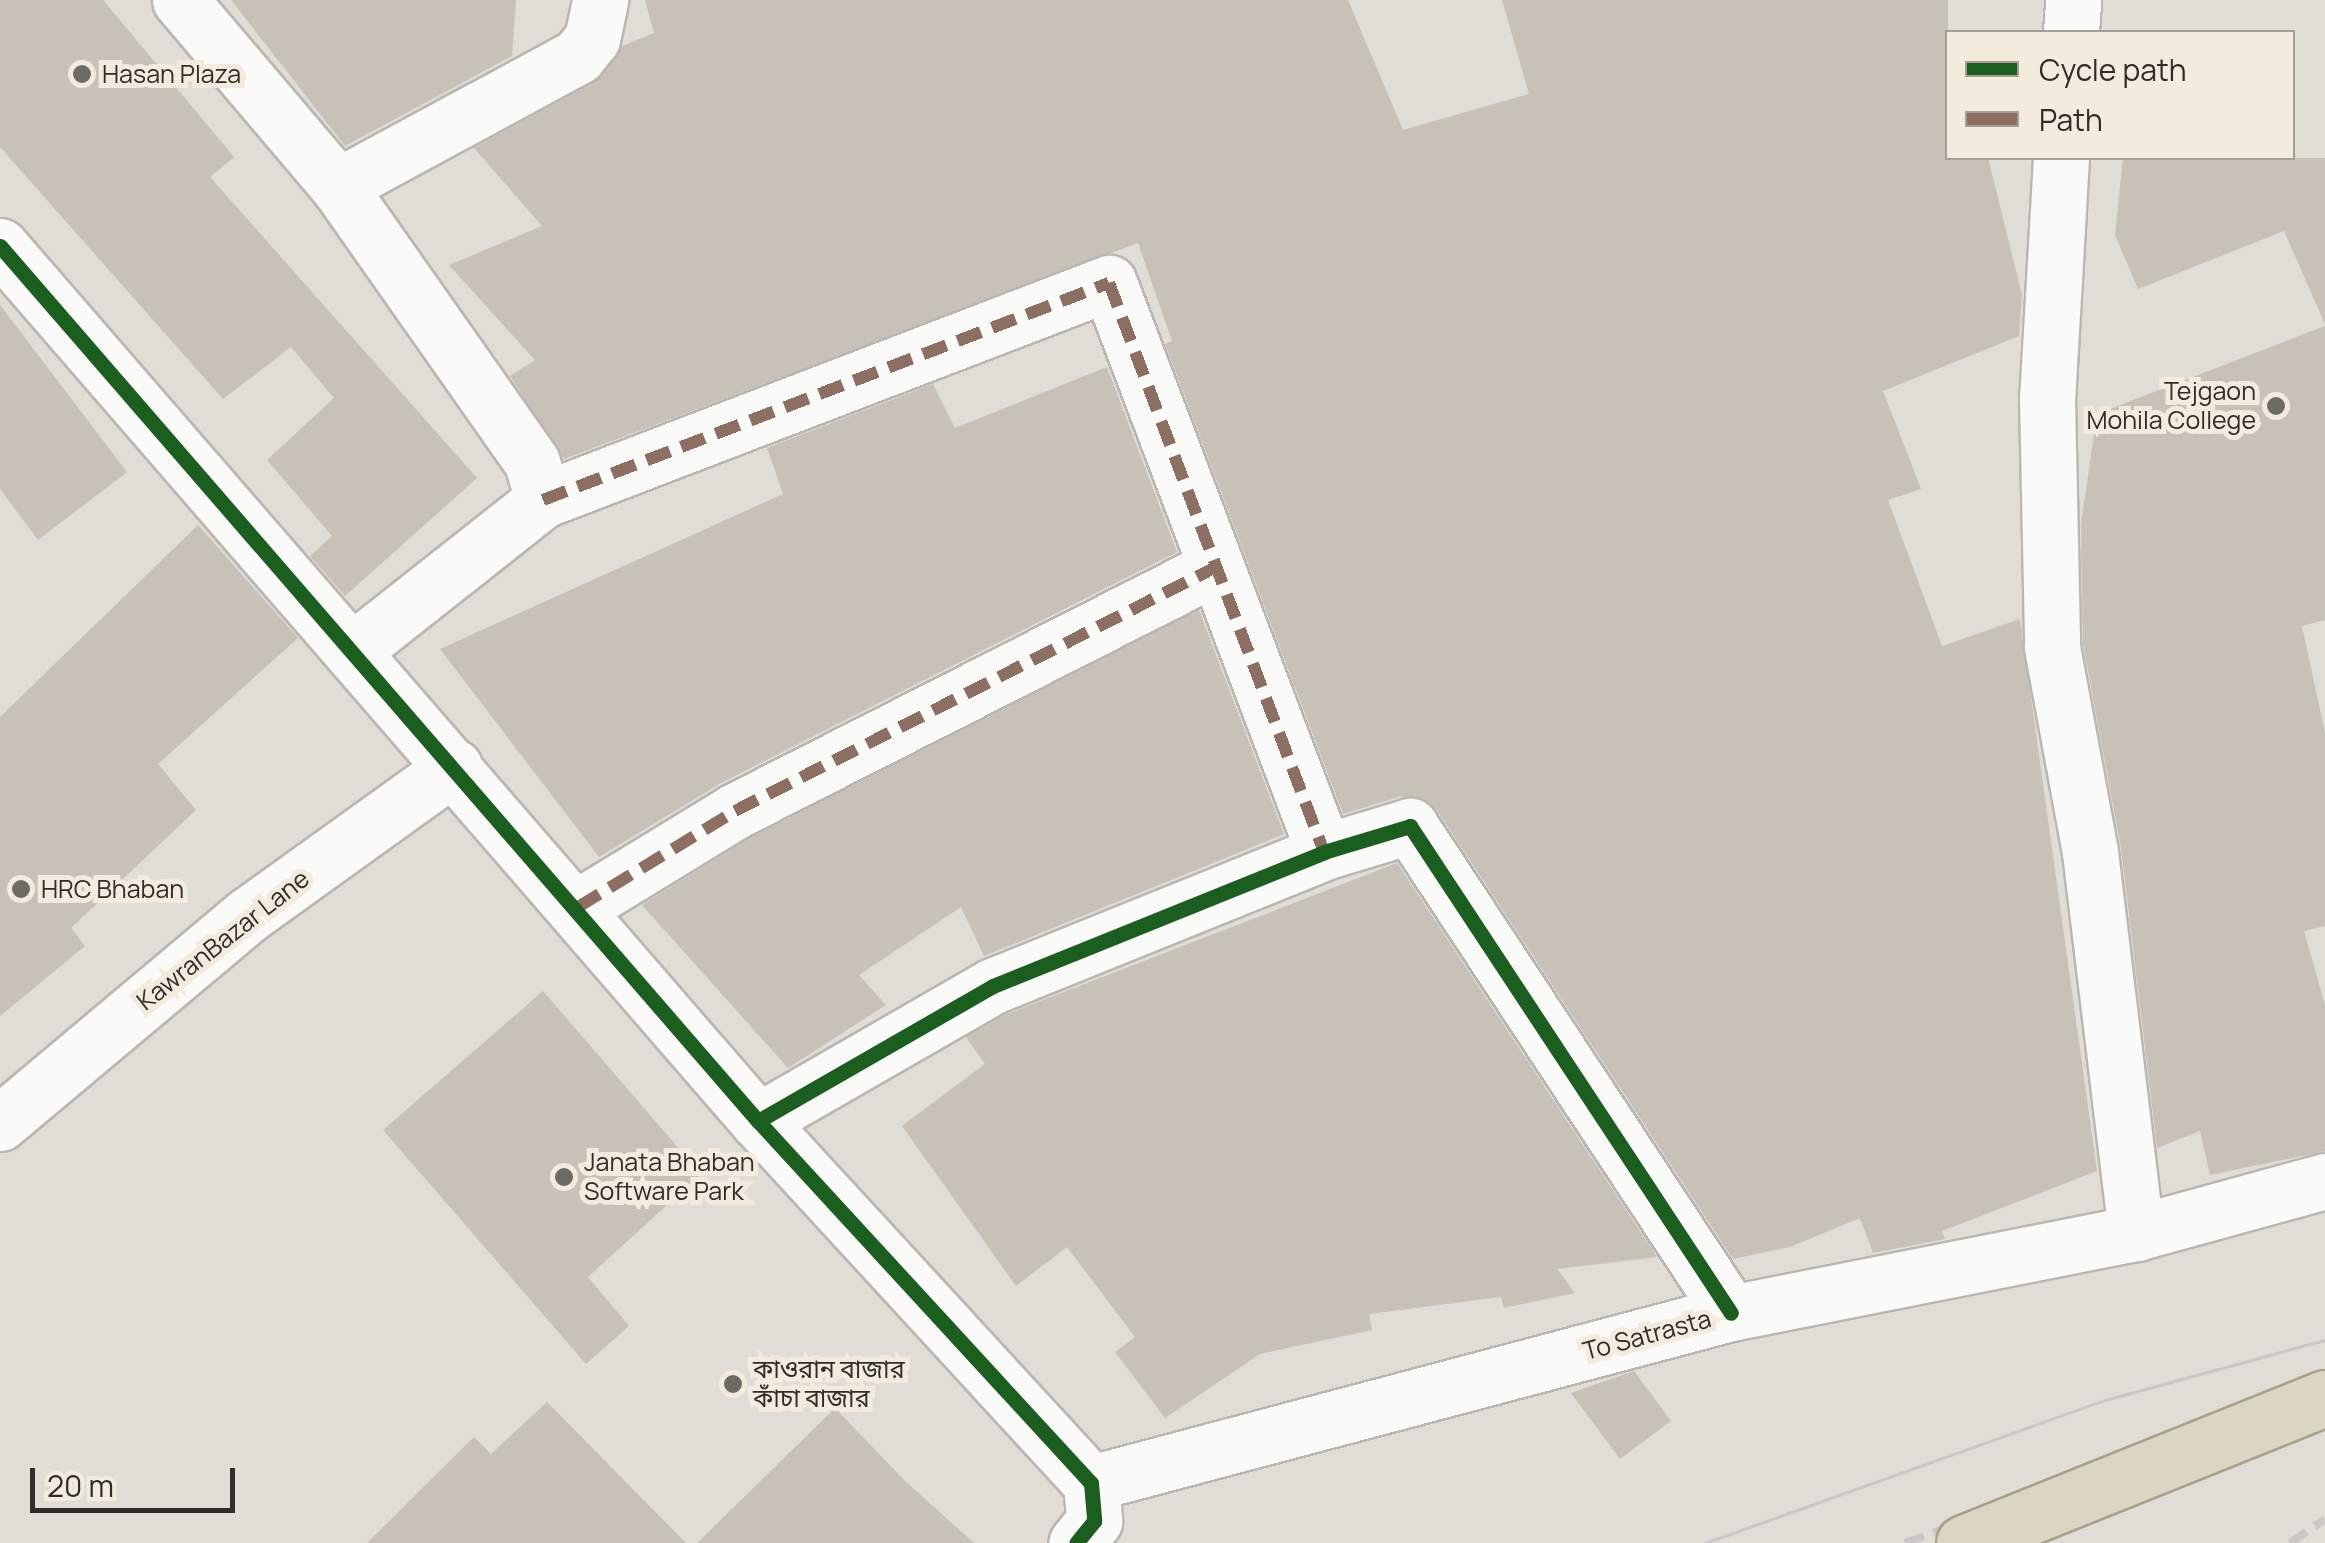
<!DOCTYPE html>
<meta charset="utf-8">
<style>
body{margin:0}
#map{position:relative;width:2325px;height:1543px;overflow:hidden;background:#e0dcd6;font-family:Manrope,"Noto Sans Bengali",sans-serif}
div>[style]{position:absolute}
.building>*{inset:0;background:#c7c1b8}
.roads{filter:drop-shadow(2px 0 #bab7b2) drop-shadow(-2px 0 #bab7b2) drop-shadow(0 2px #bab7b2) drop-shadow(0 -2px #bab7b2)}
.minor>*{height:55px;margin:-27.5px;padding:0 27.5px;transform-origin:27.5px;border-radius:27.5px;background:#fafaf9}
.tram>*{height:2.5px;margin:-1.25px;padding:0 1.25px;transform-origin:1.25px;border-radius:1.25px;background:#c9c8c6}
.rail>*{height:8px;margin-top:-4px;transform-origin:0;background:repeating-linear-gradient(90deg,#c9c8c6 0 20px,transparent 0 30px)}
.bridges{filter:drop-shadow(2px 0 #a7a18b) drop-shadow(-2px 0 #a7a18b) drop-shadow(0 2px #a7a18b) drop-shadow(0 -2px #a7a18b)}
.motorway-bridge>*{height:55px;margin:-27.5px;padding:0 27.5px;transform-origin:27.5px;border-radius:27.5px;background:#dbd6c3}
.quiet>*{height:12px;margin-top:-6px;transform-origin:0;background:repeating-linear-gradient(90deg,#8d6e63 0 25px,transparent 0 37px)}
.cycleway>*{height:15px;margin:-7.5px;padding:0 7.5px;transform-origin:7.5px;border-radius:7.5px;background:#1b5e20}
.dots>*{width:28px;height:28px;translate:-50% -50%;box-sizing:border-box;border:5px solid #f3ebde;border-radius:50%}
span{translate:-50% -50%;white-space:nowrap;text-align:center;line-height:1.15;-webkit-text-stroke:10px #f3ebde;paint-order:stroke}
.poi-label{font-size:25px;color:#302d28}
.left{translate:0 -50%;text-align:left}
.right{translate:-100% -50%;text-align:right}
.street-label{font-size:25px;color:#302d28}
.legend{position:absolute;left:1945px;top:30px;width:350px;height:130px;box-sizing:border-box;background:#f3ebde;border:2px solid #a59f95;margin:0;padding:12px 18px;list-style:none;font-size:30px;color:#302d28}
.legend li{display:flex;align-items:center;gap:20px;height:50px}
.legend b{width:50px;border:2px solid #a59f95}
.scale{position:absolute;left:30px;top:1468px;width:205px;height:45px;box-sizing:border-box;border:5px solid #302d28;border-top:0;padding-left:12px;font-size:30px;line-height:35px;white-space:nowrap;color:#302d28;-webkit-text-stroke:8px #f3ebde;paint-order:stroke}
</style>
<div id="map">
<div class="building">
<div style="clip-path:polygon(0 0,103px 0,234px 157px,210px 177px,477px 478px,345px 596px,310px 556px,332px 536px,267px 460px,334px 398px,291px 347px,223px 399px,0 147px)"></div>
<div style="clip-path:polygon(231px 0,516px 0,512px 56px,345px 146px)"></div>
<div style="clip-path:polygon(645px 0,1348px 0,1403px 130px,1529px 94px,1502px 0,1948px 0,1948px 158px,1988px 158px,2022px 295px,2019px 336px,1883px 391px,1921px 489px,1888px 500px,1942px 646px,2020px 619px,2097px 1171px,1942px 1231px,1945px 1239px,1873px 1253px,1860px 1218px,1790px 1247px,1733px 1259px,1436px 809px,1402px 796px,1343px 814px,1165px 344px,1172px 341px,1138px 243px,564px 459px,510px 376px,535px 360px,449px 265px,542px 226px,474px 148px,593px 83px,622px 46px,654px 33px)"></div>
<div style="clip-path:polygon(2123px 158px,2325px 158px,2325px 324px,2284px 231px,2138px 289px,2115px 235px)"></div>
<div style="clip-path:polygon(0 305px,127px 472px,38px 540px,0 489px)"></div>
<div style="clip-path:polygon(2325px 326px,2325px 620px,2302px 626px,2325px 733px,2325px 926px,2304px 931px,2325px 1005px,2325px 1151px,2210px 1175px,2200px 1131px,2157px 1148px,2121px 848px,2083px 644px,2081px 524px,2097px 414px)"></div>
<div style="clip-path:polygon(1107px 367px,1177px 552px,721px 783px,599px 857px,440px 649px,783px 494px,767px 448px,933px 384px,955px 428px)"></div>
<div style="clip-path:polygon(198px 525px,298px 638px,158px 764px,196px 810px,71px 928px,85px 946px,0 1016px,0 717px)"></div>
<div style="clip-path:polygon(1199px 610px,1284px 834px,984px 956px,961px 907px,859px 975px,886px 1005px,788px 1068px,642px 905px,750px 838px)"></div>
<div style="clip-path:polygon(1397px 863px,1657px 1257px,1557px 1269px,1575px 1293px,1504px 1308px,1501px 1297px,1369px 1314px,1372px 1330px,1260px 1354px,1165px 1418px,1115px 1352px,1135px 1337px,1067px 1247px,1016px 1286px,902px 1126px,985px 1064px,966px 1037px,1007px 1014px)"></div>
<div style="clip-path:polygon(543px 991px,701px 1174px,588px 1277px,629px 1326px,586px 1364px,383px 1130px)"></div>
<div style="clip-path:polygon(1634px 1371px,1671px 1421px,1620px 1459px,1571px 1393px)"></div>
<div style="clip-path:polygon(547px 1402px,686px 1543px,367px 1543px,474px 1437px,491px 1454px)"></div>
<div style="clip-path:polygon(835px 1408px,904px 1480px,974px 1543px,697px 1543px)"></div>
</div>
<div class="roads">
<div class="minor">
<div style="left:180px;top:0;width:244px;rotate:49.7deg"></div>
<div style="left:338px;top:186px;width:337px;rotate:54.9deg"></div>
<div style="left:532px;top:462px;width:40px;rotate:74deg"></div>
<div style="left:543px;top:500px;width:241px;rotate:141.7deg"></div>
<div style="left:2071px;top:32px;width:32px;rotate:-86deg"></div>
<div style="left:2061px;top:158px;width:240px;rotate:93.3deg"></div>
<div style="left:2047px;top:398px;width:249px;rotate:88.8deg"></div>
<div style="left:2052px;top:647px;width:208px;rotate:79.5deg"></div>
<div style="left:2090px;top:852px;width:384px;rotate:83.1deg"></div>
<div style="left:338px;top:186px;width:273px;rotate:-28.4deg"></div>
<div style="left:578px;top:56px;width:22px;rotate:-51deg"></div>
<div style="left:592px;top:39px;width:40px;rotate:-78deg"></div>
<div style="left:0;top:246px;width:1158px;rotate:49.1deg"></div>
<div style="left:758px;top:1121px;width:492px;rotate:47.4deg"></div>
<div style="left:1091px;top:1483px;width:38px;rotate:85deg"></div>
<div style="left:1094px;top:1521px;width:28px;rotate:129deg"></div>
<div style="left:543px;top:500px;width:606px;rotate:-20.98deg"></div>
<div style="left:1109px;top:283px;width:608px;rotate:69.3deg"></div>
<div style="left:578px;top:907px;width:184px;rotate:-31.4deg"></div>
<div style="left:735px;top:811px;width:539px;rotate:-26.9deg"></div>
<div style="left:758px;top:1121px;width:271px;rotate:-29.9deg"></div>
<div style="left:993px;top:986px;width:357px;rotate:-22deg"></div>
<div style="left:1324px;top:852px;width:90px;rotate:-16.8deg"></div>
<div style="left:1410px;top:826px;width:583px;rotate:56.61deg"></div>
<div style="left:0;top:1123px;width:324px;rotate:-40deg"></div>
<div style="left:248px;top:915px;width:254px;rotate:-35.7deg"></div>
<div style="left:1091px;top:1483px;width:662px;rotate:-14.88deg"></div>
<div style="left:1731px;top:1313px;width:413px;rotate:-11.2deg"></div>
<div style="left:2136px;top:1233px;width:196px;rotate:-15.4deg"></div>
</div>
</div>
<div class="tram">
<div style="left:1705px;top:1543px;width:425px;rotate:-19.7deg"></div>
<div style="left:2105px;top:1400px;width:228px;rotate:-15.3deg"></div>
</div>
<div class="rail">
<div style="left:1905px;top:1543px;width:234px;rotate:-19.8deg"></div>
<div style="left:2125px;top:1464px;width:207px;rotate:-15.4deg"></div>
<div style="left:2290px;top:1543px;width:42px;rotate:-34.4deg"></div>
</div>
<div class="bridges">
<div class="motorway-bridge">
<div style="left:1964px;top:1543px;width:389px;rotate:-21.9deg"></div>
</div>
</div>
<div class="quiet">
<div style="left:543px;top:500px;width:606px;rotate:-20.98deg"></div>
<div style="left:1109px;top:283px;width:608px;rotate:69.3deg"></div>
<div style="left:578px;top:907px;width:184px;rotate:-31.4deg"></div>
<div style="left:735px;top:811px;width:539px;rotate:-26.9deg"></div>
</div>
<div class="cycleway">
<div style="left:0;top:246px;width:1158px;rotate:49.1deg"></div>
<div style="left:758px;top:1121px;width:492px;rotate:47.4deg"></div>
<div style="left:1091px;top:1483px;width:38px;rotate:85deg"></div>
<div style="left:1094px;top:1521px;width:28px;rotate:129deg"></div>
<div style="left:758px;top:1121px;width:271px;rotate:-29.9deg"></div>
<div style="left:993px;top:986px;width:357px;rotate:-22deg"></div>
<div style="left:1324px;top:852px;width:90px;rotate:-16.8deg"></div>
<div style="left:1410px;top:826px;width:583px;rotate:56.61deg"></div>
</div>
<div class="dots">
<div style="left:82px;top:74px;background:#6e6a65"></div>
<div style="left:2276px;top:406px;background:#6e6a65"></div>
<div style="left:21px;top:889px;background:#6e6a65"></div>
<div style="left:564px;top:1177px;background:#6e6a65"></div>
<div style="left:733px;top:1384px;background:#6e6a65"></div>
</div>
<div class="poi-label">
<span class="left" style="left:102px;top:74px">Hasan Plaza</span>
<span class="right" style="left:2256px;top:406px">Tejgaon<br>Mohila College</span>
<span class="left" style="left:41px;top:889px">HRC Bhaban</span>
<span class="left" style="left:584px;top:1177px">Janata Bhaban<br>Software Park</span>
<span class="left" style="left:753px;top:1384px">কাওরান বাজার<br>কাঁচা বাজার</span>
</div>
<div class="street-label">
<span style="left:223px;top:940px;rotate:-38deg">KawranBazar Lane</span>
<span style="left:1647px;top:1335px;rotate:-15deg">To Satrasta</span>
</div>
<ul class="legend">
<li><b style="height:12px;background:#1b5e20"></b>Cycle path</li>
<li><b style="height:12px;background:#8d6e63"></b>Path</li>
</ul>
<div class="scale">20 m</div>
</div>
